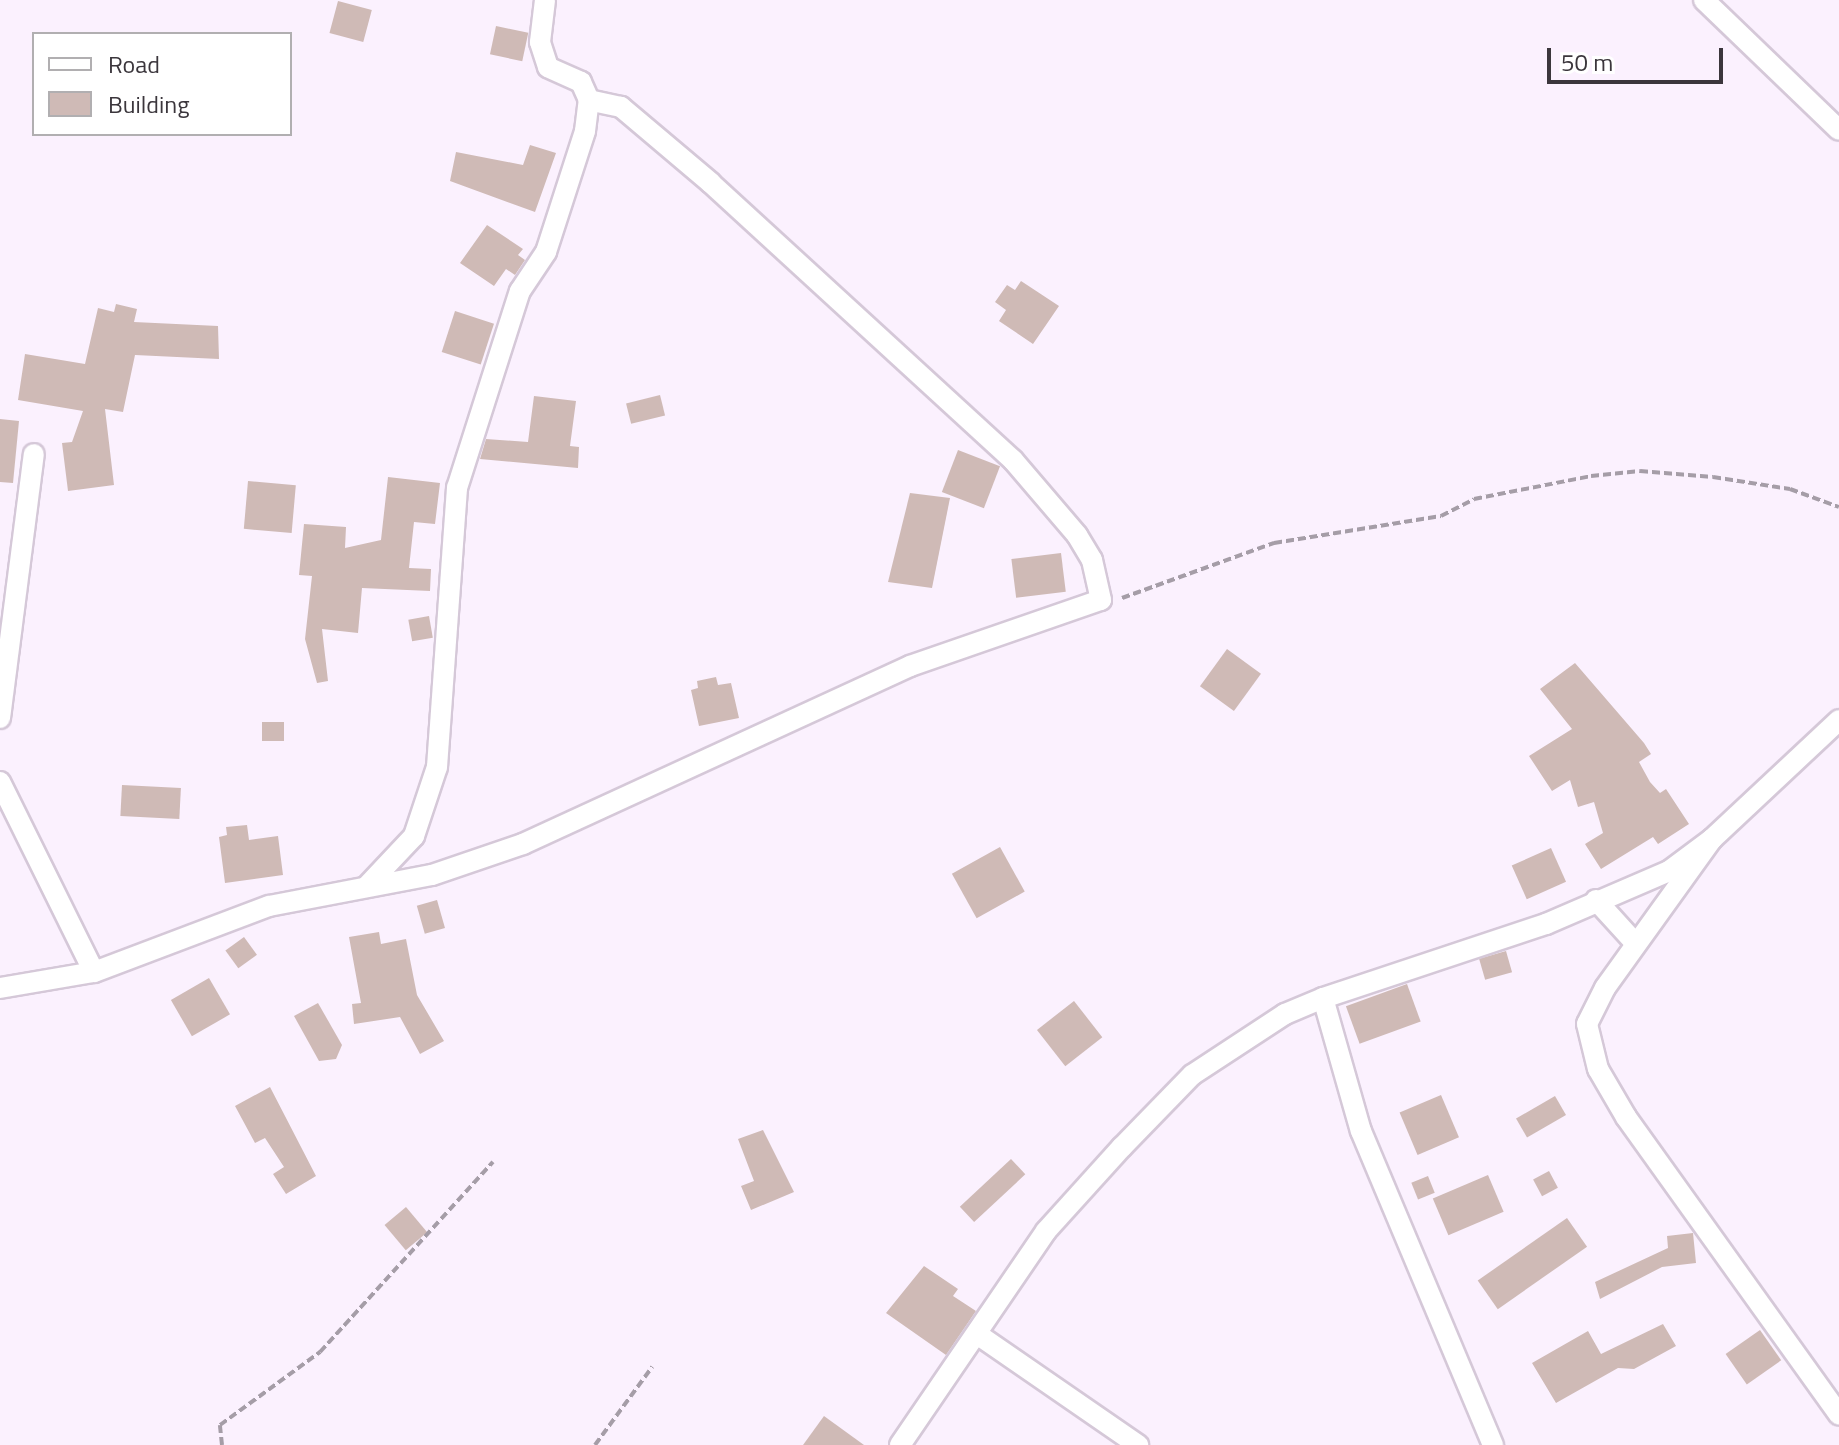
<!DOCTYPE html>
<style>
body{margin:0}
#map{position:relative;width:1839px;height:1445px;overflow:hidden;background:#fbf1fe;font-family:"Titillium Web",sans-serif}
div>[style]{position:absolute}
.building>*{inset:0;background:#cfbab6;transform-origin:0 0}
.path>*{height:4px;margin-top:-2px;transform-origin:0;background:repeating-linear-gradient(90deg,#a59da7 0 8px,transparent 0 12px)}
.roads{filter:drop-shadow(2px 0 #d5c8d8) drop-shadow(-2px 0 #d5c8d8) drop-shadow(0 2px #d5c8d8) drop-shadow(0 -2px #d5c8d8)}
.minor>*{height:20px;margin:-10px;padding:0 10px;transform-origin:10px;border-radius:10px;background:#fff}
span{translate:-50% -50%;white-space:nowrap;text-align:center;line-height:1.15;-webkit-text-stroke:8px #fff;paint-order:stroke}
.legend{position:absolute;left:32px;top:32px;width:260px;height:104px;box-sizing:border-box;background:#fff;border:2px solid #b1afb1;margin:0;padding:10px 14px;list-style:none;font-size:24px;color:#3b363c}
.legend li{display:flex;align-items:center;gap:16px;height:40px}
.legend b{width:40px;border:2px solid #b1afb1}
.scale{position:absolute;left:1547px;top:48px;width:176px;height:36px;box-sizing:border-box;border:4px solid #3b363c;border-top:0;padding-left:10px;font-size:24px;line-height:28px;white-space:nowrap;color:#3b363c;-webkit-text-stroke:6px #fff;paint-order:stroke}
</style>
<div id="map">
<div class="building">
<div style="left:338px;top:1px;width:35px;height:33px;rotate:15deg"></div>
<div style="left:496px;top:26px;width:33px;height:29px;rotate:12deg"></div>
<div style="clip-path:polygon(530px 145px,556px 153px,535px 212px,450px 181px,456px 152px,523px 165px)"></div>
<div style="clip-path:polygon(487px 225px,523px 249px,518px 255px,525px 260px,515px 275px,506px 269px,494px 286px,460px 263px)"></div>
<div style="clip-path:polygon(1021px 281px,1059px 306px,1033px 344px,999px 321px,1006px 310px,995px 302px,1007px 285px,1015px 290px)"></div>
<div style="clip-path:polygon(116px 304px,137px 309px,134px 322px,218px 326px,219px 359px,135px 355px,123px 412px,105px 409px,114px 485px,68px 491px,62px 443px,72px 442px,83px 411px,18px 400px,25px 354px,85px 364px,98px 308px,114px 312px)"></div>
<div style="left:455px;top:311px;width:41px;height:43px;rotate:18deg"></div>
<div style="left:660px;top:395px;width:21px;height:35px;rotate:76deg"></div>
<div style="clip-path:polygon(534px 396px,576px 401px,570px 446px,579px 447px,578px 468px,480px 459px,486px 439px,528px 442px)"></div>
<div style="clip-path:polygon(0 419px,19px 421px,13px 483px,0 482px)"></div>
<div style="left:958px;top:450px;width:45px;height:45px;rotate:21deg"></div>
<div style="clip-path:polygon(388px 477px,440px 483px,435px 524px,414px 522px,409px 568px,431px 569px,430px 591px,362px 588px,358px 633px,322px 629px,328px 681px,317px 683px,305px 639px,312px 576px,299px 575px,304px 524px,346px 527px,345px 548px,381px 540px)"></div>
<div style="left:248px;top:481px;width:48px;height:48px;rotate:5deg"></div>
<div style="clip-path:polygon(910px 493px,950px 498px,932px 588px,888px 582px)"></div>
<div style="left:1061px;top:553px;width:39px;height:50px;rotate:83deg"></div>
<div style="left:429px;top:616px;width:22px;height:21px;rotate:80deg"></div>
<div style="left:1227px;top:649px;width:42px;height:46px;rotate:36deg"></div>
<div style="clip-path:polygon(1575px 663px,1644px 743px,1651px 754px,1639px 762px,1650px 782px,1660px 793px,1666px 789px,1689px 824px,1658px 844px,1653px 837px,1601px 869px,1585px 844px,1603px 833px,1594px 802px,1578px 807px,1570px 780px,1552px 791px,1529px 756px,1572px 729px,1540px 689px)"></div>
<div style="clip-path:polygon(716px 677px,718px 685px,731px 683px,739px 718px,699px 726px,691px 690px,698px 688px,697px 681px)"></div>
<div style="left:262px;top:722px;width:22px;height:19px"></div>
<div style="left:122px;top:785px;width:59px;height:31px;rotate:3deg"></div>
<div style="clip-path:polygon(247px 825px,249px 840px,278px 836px,283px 875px,225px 883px,219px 837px,227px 835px,226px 827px)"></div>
<div style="left:1000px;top:847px;width:51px;height:55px;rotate:61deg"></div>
<div style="left:1551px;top:848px;width:37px;height:43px;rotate:66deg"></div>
<div style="left:437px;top:900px;width:29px;height:21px;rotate:74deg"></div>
<div style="clip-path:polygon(379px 932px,381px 944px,406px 939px,417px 995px,444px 1041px,420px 1054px,400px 1017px,354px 1024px,352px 1004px,361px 1003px,349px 937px)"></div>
<div style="left:244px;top:937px;width:22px;height:23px;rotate:54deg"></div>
<div style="left:1506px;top:951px;width:22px;height:28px;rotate:74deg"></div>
<div style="left:209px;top:978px;width:42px;height:44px;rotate:60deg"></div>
<div style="left:1407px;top:984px;width:40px;height:65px;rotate:70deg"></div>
<div style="left:1074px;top:1001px;width:46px;height:47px;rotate:52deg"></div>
<div style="clip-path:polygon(318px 1003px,342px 1045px,336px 1059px,319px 1061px,294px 1016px)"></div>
<div style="clip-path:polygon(270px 1087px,316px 1176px,286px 1194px,273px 1174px,284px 1167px,265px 1138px,255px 1143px,235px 1106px)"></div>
<div style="left:1441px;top:1095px;width:46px;height:45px;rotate:67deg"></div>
<div style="left:1555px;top:1096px;width:22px;height:45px;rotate:60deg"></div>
<div style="clip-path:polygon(763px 1130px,794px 1192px,751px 1210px,741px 1186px,754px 1181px,738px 1139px)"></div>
<div style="left:1011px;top:1159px;width:21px;height:70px;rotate:47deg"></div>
<div style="left:1549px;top:1171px;width:19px;height:18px;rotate:62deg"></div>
<div style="left:1488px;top:1175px;width:40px;height:60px;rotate:67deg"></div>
<div style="left:1428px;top:1176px;width:18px;height:18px;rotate:68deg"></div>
<div style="left:406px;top:1207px;width:33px;height:28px;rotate:50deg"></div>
<div style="left:1567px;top:1218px;width:35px;height:109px;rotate:55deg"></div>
<div style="clip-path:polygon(1693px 1233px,1696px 1263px,1662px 1267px,1600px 1299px,1595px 1282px,1668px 1248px,1667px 1236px)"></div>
<div style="clip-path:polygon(924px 1266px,958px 1289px,953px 1296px,976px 1311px,946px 1355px,886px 1313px)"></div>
<div style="clip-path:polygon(1663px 1324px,1676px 1346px,1634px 1369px,1618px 1368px,1556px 1403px,1532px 1363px,1588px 1331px,1601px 1354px)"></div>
<div style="left:1760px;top:1330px;width:37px;height:42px;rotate:55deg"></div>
<div style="clip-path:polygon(824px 1416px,864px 1445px,803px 1445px)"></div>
</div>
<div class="path">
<div style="left:1122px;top:598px;width:162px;rotate:-19.9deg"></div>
<div style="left:1274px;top:543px;width:169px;rotate:-9.2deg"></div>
<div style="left:1441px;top:516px;width:37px;rotate:-27deg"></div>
<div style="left:1474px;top:499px;width:119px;rotate:-11.1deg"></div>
<div style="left:1591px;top:476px;width:49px;rotate:-5.8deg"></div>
<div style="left:1640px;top:471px;width:73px;rotate:4.7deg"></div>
<div style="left:1713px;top:477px;width:78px;rotate:8.9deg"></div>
<div style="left:1790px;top:489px;width:52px;rotate:20.2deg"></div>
<div style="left:222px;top:1445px;width:20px;rotate:-96deg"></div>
<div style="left:220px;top:1425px;width:124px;rotate:-36.1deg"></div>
<div style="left:320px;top:1352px;width:257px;rotate:-47.7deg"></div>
<div style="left:595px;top:1445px;width:97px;rotate:-53.8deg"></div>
</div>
<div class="roads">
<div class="minor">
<div style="left:1704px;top:0;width:187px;rotate:43.9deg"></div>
<div style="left:0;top:718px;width:266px;rotate:-82.7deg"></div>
<div style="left:0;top:782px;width:212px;rotate:63.7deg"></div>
<div style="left:1712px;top:839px;width:183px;rotate:125.7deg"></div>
<div style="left:1605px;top:988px;width:40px;rotate:116.6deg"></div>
<div style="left:1587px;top:1024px;width:46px;rotate:76.3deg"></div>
<div style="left:1598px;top:1069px;width:56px;rotate:59.7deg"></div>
<div style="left:1626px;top:1117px;width:366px;rotate:54.4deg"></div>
<div style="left:366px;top:887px;width:70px;rotate:-46.7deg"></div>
<div style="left:414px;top:836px;width:73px;rotate:-71.6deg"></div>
<div style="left:437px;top:767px;width:280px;rotate:-85.9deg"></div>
<div style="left:457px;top:488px;width:207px;rotate:-72.3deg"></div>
<div style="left:520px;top:291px;width:47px;rotate:-56.3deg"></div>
<div style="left:546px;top:252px;width:127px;rotate:-72.1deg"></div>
<div style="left:585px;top:131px;width:31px;rotate:-83deg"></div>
<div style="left:589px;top:100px;width:20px;rotate:-114deg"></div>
<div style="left:581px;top:82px;width:36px;rotate:-156deg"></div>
<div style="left:548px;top:67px;width:26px;rotate:-108deg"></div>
<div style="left:540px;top:42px;width:42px;rotate:-83.2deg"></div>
<div style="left:1596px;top:900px;width:59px;rotate:47.7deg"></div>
<div style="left:0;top:988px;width:95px;rotate:-9.7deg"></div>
<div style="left:94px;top:972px;width:187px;rotate:-20.7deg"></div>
<div style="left:269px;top:906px;width:166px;rotate:-10.8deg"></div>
<div style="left:432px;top:875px;width:96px;rotate:-18.8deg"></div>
<div style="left:523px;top:844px;width:426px;rotate:-24.7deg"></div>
<div style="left:910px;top:666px;width:202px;rotate:-19.1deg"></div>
<div style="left:1101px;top:600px;width:41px;rotate:-102.7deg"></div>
<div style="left:1092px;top:560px;width:29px;rotate:-121deg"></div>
<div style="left:1077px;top:535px;width:99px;rotate:-130.5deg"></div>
<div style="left:1013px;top:460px;width:410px;rotate:-137.5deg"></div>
<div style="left:711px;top:183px;width:118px;rotate:-139.8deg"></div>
<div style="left:621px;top:107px;width:33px;rotate:-168deg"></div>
<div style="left:1323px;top:998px;width:235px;rotate:-18.4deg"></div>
<div style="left:1546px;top:924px;width:134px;rotate:-23.3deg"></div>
<div style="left:1669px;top:871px;width:54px;rotate:-36.7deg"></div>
<div style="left:1712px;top:839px;width:174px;rotate:-43.1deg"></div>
<div style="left:977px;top:1334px;width:196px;rotate:34.6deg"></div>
<div style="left:900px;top:1445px;width:259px;rotate:-55.7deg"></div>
<div style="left:1046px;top:1231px;width:113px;rotate:-47.9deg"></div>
<div style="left:1122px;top:1147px;width:100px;rotate:-45.8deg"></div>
<div style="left:1192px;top:1075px;width:111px;rotate:-33.3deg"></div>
<div style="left:1285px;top:1014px;width:41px;rotate:-22.8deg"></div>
<div style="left:1323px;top:998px;width:138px;rotate:74.1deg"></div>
<div style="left:1361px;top:1131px;width:341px;rotate:67.2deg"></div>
</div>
</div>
<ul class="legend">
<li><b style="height:10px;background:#fff"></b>Road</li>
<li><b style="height:22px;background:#cfbab6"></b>Building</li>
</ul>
<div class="scale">50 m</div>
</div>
